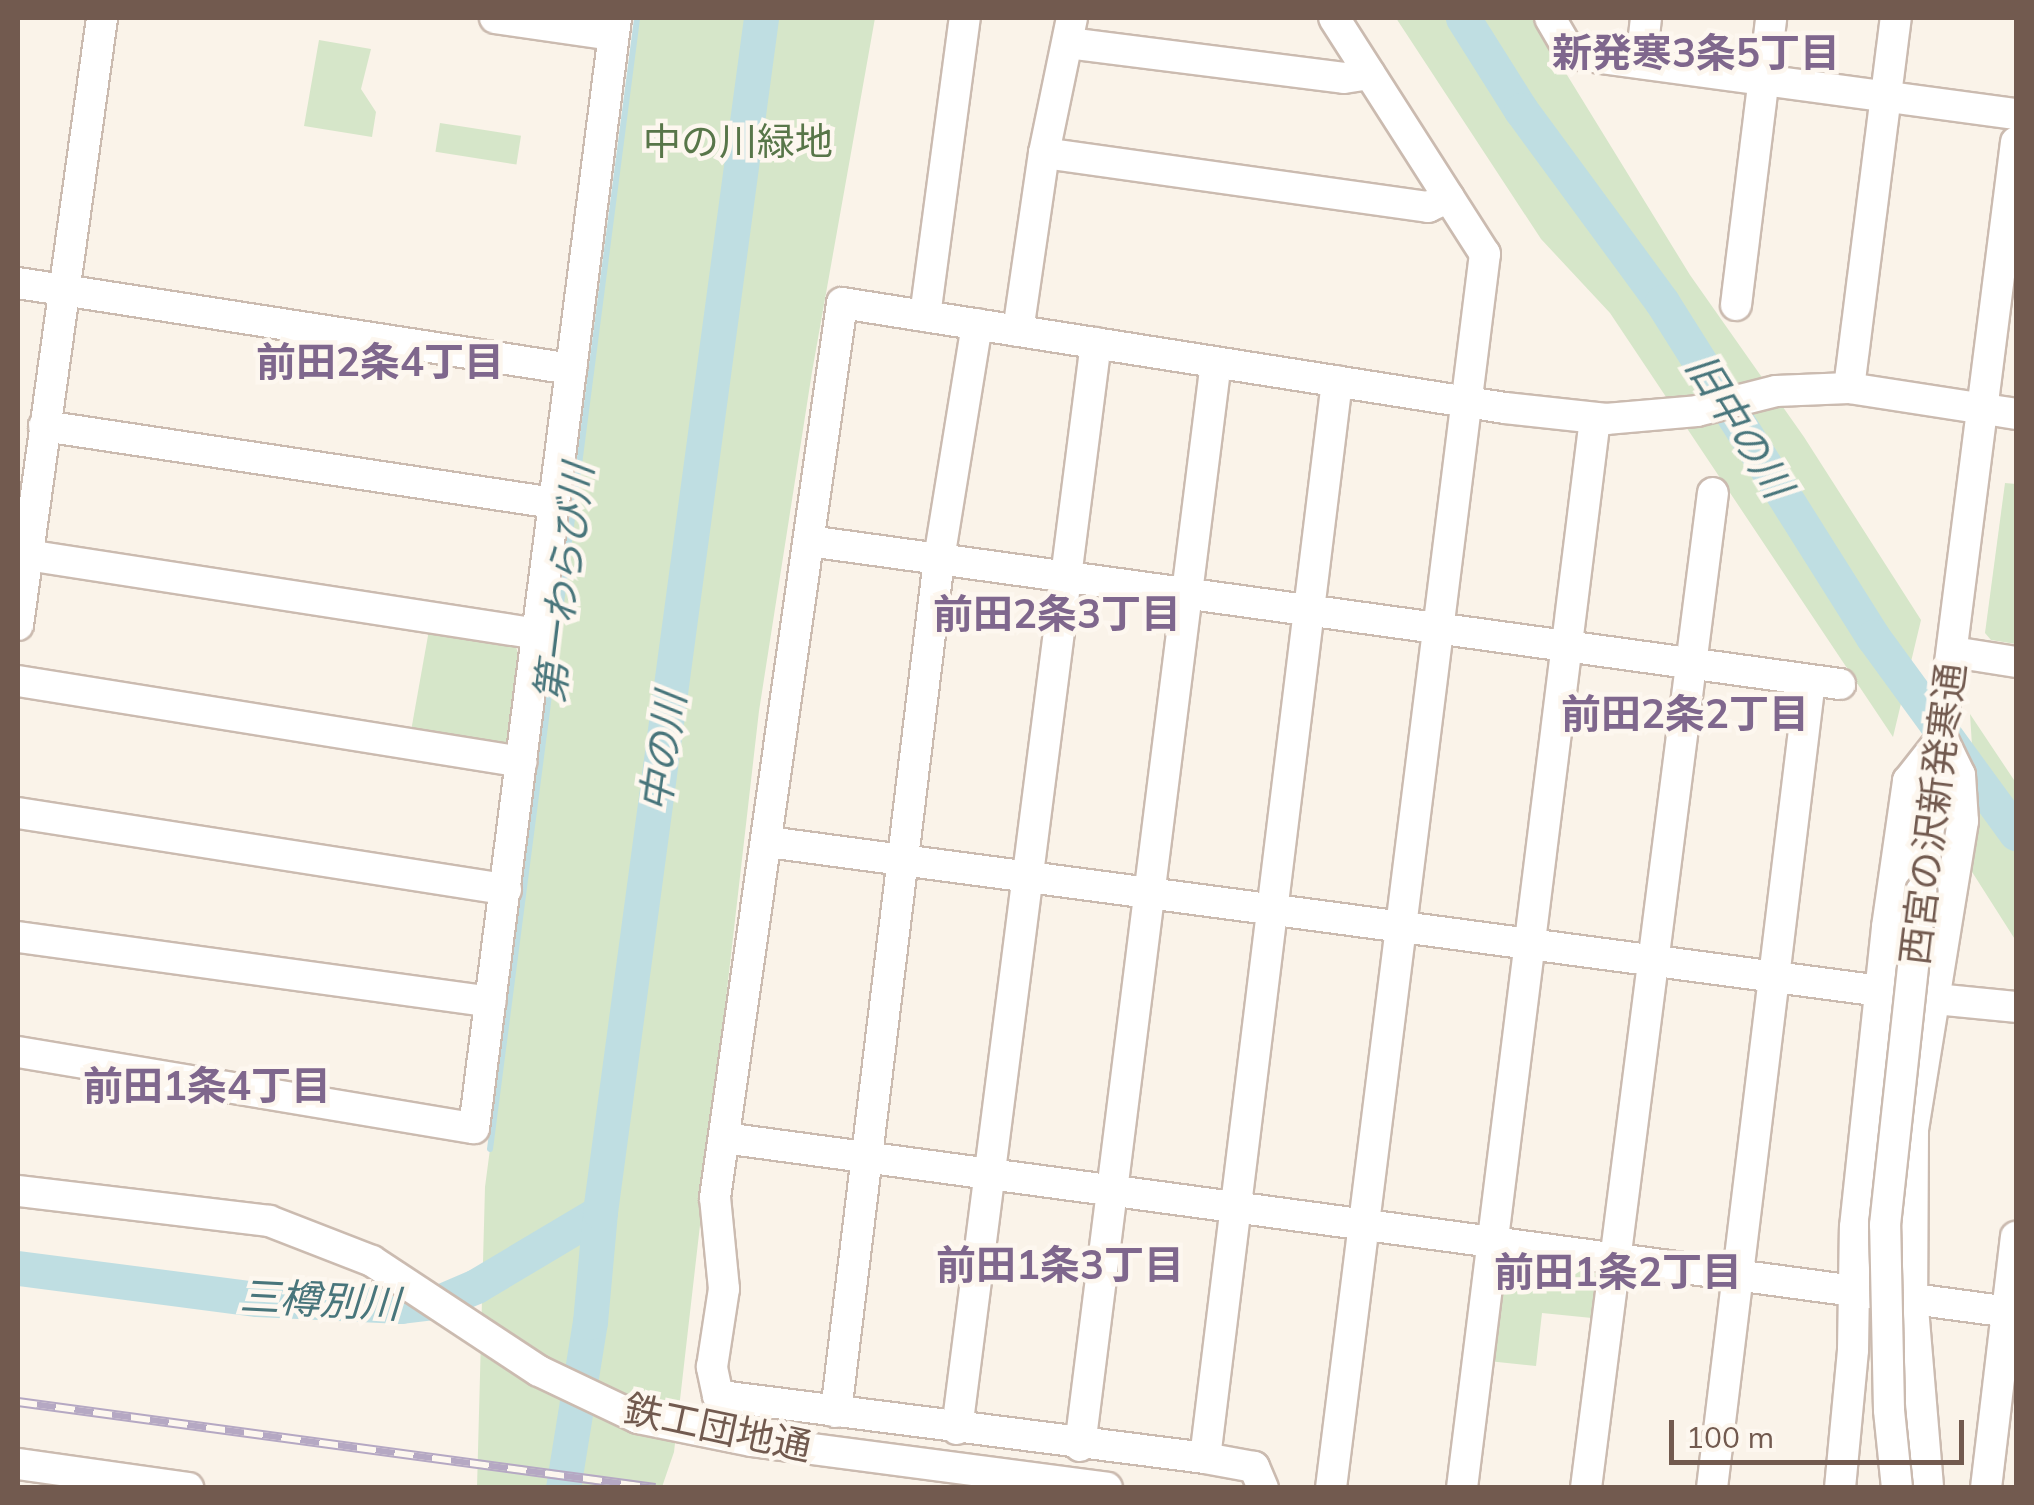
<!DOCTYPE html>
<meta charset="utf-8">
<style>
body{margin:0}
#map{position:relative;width:2034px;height:1505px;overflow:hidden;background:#faf3e9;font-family:Mulish,"Noto Sans JP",sans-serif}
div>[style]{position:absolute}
.green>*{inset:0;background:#d6e6c9;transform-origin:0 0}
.stream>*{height:6px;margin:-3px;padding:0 3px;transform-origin:3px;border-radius:3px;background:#bfdee2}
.river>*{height:35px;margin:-17.5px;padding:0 17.5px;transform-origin:17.5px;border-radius:17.5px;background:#bfdee2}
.roads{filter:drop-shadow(2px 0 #cbbbb0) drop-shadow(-2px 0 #cbbbb0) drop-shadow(0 2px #cbbbb0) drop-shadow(0 -2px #cbbbb0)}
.minor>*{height:30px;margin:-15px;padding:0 15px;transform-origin:15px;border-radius:15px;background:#fff}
.rail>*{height:10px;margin-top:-5px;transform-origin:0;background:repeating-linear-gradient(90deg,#fdf7ef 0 19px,#b5a8c3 0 38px);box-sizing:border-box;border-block:2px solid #b5a8c3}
.bridges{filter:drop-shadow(2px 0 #cbbbb0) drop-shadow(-2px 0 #cbbbb0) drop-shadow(0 2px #cbbbb0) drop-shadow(0 -2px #cbbbb0)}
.minor-bridge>*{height:30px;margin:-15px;padding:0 15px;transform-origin:15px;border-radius:15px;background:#fff}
span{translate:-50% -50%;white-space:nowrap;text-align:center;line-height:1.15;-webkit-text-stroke:9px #fdf7ef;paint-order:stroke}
.park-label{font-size:38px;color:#587649}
.street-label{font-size:38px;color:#725a4f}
.neighbourhood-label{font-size:40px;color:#7f678d;font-weight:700}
.water-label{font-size:40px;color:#48757b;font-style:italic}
.frame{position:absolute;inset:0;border:20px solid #725a4f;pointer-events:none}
.scale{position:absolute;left:1669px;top:1420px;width:295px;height:45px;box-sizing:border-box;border:5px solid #725a4f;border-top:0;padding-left:12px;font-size:30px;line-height:35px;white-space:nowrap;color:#725a4f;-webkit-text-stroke:8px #fdf7ef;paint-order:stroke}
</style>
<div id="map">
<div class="green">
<div style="clip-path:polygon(639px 18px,875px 18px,812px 372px,759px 711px,674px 1452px,662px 1487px,477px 1488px,485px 1187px)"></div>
<div style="clip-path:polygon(1396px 18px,1532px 18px,1690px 275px,1804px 437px,1921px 620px,1893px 737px,1610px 313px,1541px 239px)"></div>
<div style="clip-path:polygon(319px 40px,371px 49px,361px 89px,376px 112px,372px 137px,304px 126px)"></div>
<div style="left:440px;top:123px;width:82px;height:29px;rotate:9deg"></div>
<div style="clip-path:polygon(2005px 483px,2016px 484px,2016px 644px,1991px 640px,1985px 633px)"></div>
<div style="clip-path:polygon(429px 630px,516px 647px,519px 656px,510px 742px,500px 748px,411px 731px)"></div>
<div style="clip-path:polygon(1970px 714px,2016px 783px,2016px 941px,1967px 864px,1976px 809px)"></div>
<div style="clip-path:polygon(1500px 1257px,1598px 1269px,1592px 1318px,1542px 1313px,1536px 1366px,1488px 1361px)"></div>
</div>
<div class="stream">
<div style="left:490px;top:1149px;width:1141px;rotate:-82.59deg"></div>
</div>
<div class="river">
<div style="left:1463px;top:18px;width:109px;rotate:57.8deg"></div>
<div style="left:1521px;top:110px;width:238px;rotate:53.7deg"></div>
<div style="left:1662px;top:302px;width:396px;rotate:57.8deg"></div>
<div style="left:1873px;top:637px;width:243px;rotate:53.9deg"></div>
<div style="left:18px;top:1268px;width:241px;rotate:7.4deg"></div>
<div style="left:257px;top:1299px;width:144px;rotate:2.8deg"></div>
<div style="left:401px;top:1306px;width:40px;rotate:-7.1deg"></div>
<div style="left:441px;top:1301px;width:38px;rotate:-23deg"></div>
<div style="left:476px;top:1286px;width:144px;rotate:-30.8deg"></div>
<div style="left:563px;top:1488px;width:168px;rotate:-80.8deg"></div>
<div style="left:590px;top:1322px;width:110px;rotate:-84.8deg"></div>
<div style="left:600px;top:1212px;width:1205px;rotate:-82.32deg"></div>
</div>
<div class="roads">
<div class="minor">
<div style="left:495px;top:18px;width:119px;rotate:8.2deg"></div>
<div style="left:1550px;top:18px;width:42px;rotate:59.7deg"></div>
<div style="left:1571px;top:54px;width:449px;rotate:7.7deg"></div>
<div style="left:1068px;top:43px;width:278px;rotate:7.2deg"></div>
<div style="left:1344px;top:78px;width:26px;rotate:-9deg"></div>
<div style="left:1641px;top:63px;width:45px;rotate:-83.7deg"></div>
<div style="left:1044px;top:153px;width:388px;rotate:8deg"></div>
<div style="left:1428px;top:207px;width:23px;rotate:-25deg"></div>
<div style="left:18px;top:283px;width:560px;rotate:8.84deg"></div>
<div style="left:1736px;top:305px;width:289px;rotate:-83deg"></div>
<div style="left:925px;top:316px;width:301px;rotate:-82.4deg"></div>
<div style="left:1018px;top:331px;width:180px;rotate:-81.7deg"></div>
<div style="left:1044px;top:153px;width:138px;rotate:-78.3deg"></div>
<div style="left:1849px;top:388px;width:373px;rotate:-82.8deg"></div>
<div style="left:44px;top:426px;width:516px;rotate:8.59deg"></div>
<div style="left:809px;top:541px;width:1041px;rotate:7.9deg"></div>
<div style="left:27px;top:555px;width:517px;rotate:8.79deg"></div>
<div style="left:18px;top:625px;width:613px;rotate:-82.12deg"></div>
<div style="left:1953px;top:652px;width:64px;rotate:9deg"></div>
<div style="left:18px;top:681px;width:510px;rotate:9.13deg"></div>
<div style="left:18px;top:813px;width:494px;rotate:8.9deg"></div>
<div style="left:768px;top:842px;width:1122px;rotate:7.63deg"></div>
<div style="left:1921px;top:891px;width:755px;rotate:-82.77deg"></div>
<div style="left:18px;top:937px;width:477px;rotate:7.8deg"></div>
<div style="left:1935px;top:999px;width:81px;rotate:5.6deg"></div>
<div style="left:18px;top:1052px;width:462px;rotate:9.5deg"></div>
<div style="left:474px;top:1128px;width:1119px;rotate:-82.71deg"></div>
<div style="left:724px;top:1138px;width:1304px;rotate:7.71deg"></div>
<div style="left:18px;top:1191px;width:253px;rotate:6.8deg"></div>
<div style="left:269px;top:1221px;width:110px;rotate:21.2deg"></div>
<div style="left:372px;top:1261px;width:200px;rotate:33.4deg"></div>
<div style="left:539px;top:1371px;width:110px;rotate:25.4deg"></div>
<div style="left:638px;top:1418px;width:116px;rotate:11.4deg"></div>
<div style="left:752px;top:1441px;width:358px;rotate:7.5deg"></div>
<div style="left:836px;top:1412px;width:859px;rotate:-83.11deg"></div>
<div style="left:939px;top:559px;width:238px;rotate:-80.8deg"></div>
<div style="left:957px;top:1429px;width:1095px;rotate:-82.71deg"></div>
<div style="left:1080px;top:1446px;width:1092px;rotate:-82.85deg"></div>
<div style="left:1205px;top:1458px;width:1085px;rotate:-83.01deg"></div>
<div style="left:18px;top:1464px;width:172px;rotate:8deg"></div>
<div style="left:1263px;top:1488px;width:23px;rotate:-113deg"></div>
<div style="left:1254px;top:1467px;width:50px;rotate:-169.6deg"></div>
<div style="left:1205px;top:1458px;width:491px;rotate:-172.7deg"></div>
<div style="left:718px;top:1396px;width:30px;rotate:-102deg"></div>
<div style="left:712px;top:1367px;width:79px;rotate:-81.3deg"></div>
<div style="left:724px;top:1289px;width:91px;rotate:-95.6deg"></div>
<div style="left:715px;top:1198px;width:904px;rotate:-81.92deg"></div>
<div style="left:842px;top:303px;width:671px;rotate:9deg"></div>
<div style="left:1505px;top:408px;width:102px;rotate:6.2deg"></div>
<div style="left:1606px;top:419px;width:91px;rotate:-5deg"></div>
<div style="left:1697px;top:411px;width:81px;rotate:-14.2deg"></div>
<div style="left:1776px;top:391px;width:73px;rotate:-2.4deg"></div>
<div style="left:1849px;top:388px;width:169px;rotate:8.8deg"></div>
<div style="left:1331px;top:1488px;width:1244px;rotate:-82.89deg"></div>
<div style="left:1485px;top:254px;width:280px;rotate:-122.6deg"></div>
<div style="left:1462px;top:1488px;width:1078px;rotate:-82.91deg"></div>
<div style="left:1586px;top:1488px;width:1003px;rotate:-82.73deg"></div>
<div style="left:1712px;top:1488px;width:813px;rotate:-83.08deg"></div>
<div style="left:1840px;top:1488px;width:139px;rotate:-84.6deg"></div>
<div style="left:1853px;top:1350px;width:123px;rotate:-89.1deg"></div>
<div style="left:1855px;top:1227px;width:302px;rotate:-83.9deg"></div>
<div style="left:1887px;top:927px;width:148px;rotate:-81.8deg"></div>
<div style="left:1908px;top:781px;width:55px;rotate:-51.7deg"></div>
<div style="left:1942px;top:738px;width:41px;rotate:64.1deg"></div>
<div style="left:1960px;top:775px;width:46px;rotate:86.3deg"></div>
<div style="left:1963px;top:821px;width:313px;rotate:99.2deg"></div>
<div style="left:1913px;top:1130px;width:166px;rotate:90.3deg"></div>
<div style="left:1912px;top:1296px;width:193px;rotate:85.2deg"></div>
<div style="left:1986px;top:1488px;width:253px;rotate:-83.2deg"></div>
</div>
</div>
<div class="rail">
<div style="left:18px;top:1402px;width:643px;rotate:7.69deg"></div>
</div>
<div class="bridges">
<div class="minor-bridge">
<div style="left:1897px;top:1488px;width:78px;rotate:-95.9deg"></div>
<div style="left:1889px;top:1410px;width:185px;rotate:-91.2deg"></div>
<div style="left:1885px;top:1225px;width:336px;rotate:-83.8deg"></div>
</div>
</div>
<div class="park-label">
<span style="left:738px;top:142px">中の川緑地</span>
</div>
<div class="street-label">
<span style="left:1933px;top:814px;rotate:-83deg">西宮の沢新発寒通</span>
<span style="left:718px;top:1428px;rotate:12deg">鉄工団地通</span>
</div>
<div class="neighbourhood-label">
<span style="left:1696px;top:52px">新発寒3条5丁目</span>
<span style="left:380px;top:361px">前田2条4丁目</span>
<span style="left:1057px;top:613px">前田2条3丁目</span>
<span style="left:1685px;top:713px">前田2条2丁目</span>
<span style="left:207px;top:1085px">前田1条4丁目</span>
<span style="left:1060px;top:1264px">前田1条3丁目</span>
<span style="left:1618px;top:1271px">前田1条2丁目</span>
</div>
<div class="water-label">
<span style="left:1740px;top:425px;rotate:58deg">旧中の川</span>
<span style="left:563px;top:583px;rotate:-83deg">第一わらび川</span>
<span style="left:662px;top:752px;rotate:-82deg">中の川</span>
<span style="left:320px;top:1299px;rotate:3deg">三樽別川</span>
</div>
<div class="frame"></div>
<div class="scale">100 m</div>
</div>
